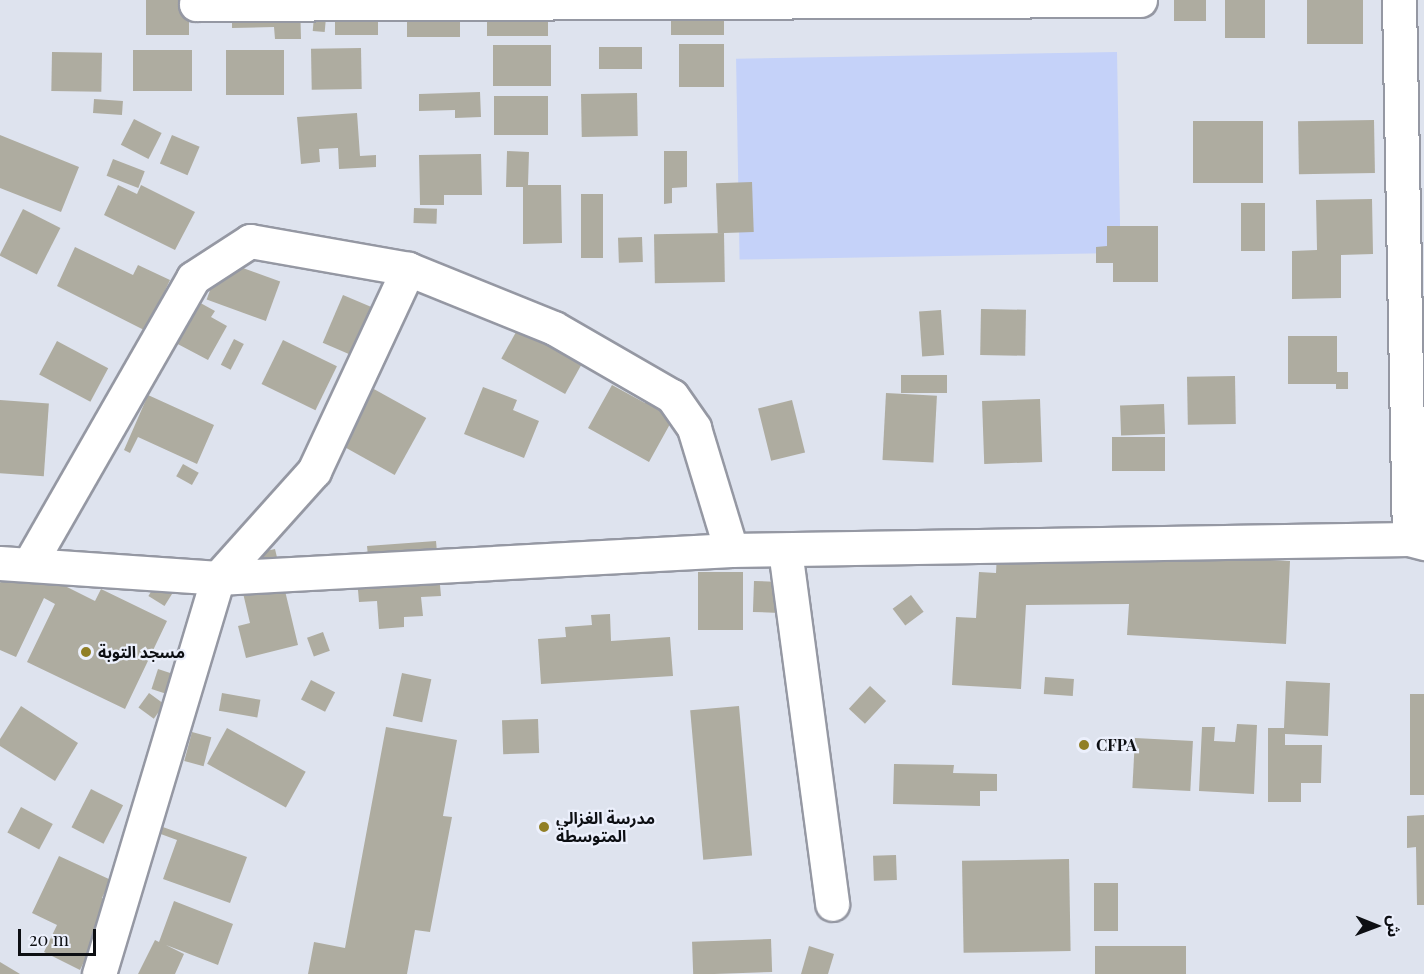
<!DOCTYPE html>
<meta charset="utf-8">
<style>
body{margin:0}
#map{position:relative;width:1424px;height:974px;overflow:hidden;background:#dee3ee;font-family:"Playfair Display","Noto Sans Arabic",serif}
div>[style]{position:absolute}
.green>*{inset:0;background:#c5d2f9;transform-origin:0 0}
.building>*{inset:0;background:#aeaca0;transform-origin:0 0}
.roads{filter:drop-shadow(2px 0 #9598a3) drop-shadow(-2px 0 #9598a3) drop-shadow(0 2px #9598a3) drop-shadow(0 -2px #9598a3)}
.minor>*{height:33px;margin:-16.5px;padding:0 16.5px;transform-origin:16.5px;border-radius:16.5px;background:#fff}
.dots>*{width:16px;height:16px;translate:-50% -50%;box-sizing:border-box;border:3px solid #ecf0fc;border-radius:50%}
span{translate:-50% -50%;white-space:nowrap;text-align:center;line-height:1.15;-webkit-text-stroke:4.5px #ecf0fc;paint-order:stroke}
.poi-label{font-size:16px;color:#0d0f13;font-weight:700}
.left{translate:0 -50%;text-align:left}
.north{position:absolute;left:1346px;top:896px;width:60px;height:60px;-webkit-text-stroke:4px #ecf0fc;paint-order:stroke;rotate:91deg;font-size:16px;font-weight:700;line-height:24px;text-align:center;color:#0d0f13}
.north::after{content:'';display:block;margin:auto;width:21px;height:27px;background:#0d0f13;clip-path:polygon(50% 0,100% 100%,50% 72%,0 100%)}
.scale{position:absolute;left:18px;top:929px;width:78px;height:27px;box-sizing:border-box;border:3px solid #0d0f13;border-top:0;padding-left:8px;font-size:18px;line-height:21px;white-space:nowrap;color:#0d0f13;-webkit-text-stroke:4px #ecf0fc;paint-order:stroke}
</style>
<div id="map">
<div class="green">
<div style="left:1117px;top:52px;width:201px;height:381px;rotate:89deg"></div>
</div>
<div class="building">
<div style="left:146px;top:0;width:43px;height:35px"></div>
<div style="clip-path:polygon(232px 0,300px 0,301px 39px,275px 39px,274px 27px,232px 28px)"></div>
<div style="left:335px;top:0;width:43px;height:35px"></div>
<div style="left:407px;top:0;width:53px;height:37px"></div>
<div style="left:487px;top:0;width:61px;height:36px"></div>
<div style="left:671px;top:0;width:53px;height:35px"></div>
<div style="left:1174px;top:0;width:32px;height:21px"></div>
<div style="left:1225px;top:0;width:40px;height:38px"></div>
<div style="left:1307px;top:0;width:56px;height:44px"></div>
<div style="left:315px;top:5px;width:12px;height:26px;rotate:5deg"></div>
<div style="left:679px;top:44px;width:45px;height:43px"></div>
<div style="left:551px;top:45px;width:41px;height:58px;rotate:90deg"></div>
<div style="left:642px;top:47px;width:22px;height:43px;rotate:90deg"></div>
<div style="left:361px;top:48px;width:41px;height:50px;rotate:89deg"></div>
<div style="left:133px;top:50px;width:59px;height:41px"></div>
<div style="left:284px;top:50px;width:45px;height:58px;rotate:90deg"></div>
<div style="left:52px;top:52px;width:50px;height:39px;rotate:1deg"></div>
<div style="clip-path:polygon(480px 92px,481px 117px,455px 118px,455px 110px,419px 111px,419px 94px)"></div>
<div style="left:637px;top:93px;width:43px;height:56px;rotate:89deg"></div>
<div style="left:548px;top:96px;width:39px;height:54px;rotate:90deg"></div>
<div style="left:94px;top:99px;width:29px;height:14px;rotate:4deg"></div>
<div style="clip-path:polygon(357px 113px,360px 156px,376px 155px,376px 167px,339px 169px,338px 148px,319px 149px,320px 162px,301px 164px,297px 117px)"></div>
<div style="left:134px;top:119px;width:31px;height:29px;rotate:27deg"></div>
<div style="left:1374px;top:120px;width:53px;height:76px;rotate:89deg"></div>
<div style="left:1193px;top:121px;width:70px;height:62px"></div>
<div style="clip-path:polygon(0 135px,79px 167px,61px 212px,0 188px)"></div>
<div style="left:172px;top:135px;width:30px;height:31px;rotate:23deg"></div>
<div style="clip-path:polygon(507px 151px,529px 152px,528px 185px,561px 185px,562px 243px,523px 244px,523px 187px,506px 187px)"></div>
<div style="clip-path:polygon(664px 151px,687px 151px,687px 187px,672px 188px,672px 203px,664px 204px)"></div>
<div style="clip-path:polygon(481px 154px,482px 195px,444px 195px,444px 205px,420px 205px,419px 155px)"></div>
<div style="left:113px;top:159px;width:34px;height:18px;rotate:21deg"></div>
<div style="left:752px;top:182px;width:50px;height:36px;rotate:88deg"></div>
<div style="clip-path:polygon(118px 185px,137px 194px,141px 185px,195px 212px,175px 250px,104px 215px)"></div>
<div style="left:581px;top:194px;width:22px;height:64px"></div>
<div style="clip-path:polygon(1372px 199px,1373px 254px,1341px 255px,1341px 298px,1292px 299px,1292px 251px,1317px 250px,1316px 200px)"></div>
<div style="left:1241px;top:203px;width:24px;height:48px"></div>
<div style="left:414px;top:208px;width:23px;height:15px;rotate:2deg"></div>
<div style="left:23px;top:209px;width:42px;height:52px;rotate:27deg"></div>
<div style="clip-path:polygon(1107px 226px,1158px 226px,1158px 282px,1113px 282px,1113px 263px,1096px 263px,1096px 247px,1107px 246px)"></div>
<div style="left:724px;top:233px;width:49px;height:70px;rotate:89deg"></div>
<div style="left:642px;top:237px;width:25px;height:24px;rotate:88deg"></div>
<div style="clip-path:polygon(75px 247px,133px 275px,138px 265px,170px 280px,146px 331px,57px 286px)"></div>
<div style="left:221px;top:260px;width:63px;height:42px;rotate:20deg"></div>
<div style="left:343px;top:295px;width:34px;height:52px;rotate:23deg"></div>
<div style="clip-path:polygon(195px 300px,215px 311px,211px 317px,227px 326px,208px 360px,172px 341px)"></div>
<div style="left:981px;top:309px;width:45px;height:46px;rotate:1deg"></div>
<div style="left:941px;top:310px;width:45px;height:22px;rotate:86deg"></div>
<div style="left:526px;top:314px;width:73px;height:51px;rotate:29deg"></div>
<div style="clip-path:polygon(1288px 336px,1337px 336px,1337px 372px,1348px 372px,1348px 389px,1336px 389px,1336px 384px,1288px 384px)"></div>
<div style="left:234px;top:339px;width:11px;height:29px;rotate:27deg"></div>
<div style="left:283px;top:340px;width:60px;height:49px;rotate:26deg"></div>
<div style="left:57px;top:341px;width:58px;height:38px;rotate:28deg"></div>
<div style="left:901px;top:375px;width:46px;height:18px"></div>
<div style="left:1235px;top:376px;width:48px;height:48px;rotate:89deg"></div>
<div style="clip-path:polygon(612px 385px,645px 403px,652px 390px,680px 406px,649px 462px,588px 428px)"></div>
<div style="clip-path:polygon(483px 387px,517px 400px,513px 410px,539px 421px,524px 458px,464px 434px)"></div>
<div style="left:372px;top:388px;width:62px;height:65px;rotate:29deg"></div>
<div style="left:886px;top:393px;width:51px;height:67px;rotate:3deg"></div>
<div style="clip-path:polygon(148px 395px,214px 425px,197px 464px,138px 437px,130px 453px,124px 450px)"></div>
<div style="left:1040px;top:399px;width:63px;height:58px;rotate:88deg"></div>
<div style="left:0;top:400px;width:49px;height:73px;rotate:4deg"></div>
<div style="left:792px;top:400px;width:54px;height:35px;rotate:76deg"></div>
<div style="left:1164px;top:404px;width:30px;height:44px;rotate:88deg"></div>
<div style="left:1165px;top:437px;width:34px;height:53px;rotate:90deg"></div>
<div style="left:183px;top:464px;width:18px;height:14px;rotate:29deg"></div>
<div style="clip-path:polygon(436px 541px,441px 596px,421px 597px,423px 616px,404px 617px,404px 627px,379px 629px,377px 601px,359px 602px,357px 578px,370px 577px,367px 546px)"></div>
<div style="clip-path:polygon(275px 549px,298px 645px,246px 658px,238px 626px,250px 623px,243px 593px,249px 555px)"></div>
<div style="clip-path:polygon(997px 552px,1127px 552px,1290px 561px,1286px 644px,1127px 635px,1129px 604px,1026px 605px,1021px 689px,952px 685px,956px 617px,976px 618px,979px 572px,996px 573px)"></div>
<div style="clip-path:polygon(11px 559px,95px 601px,101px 589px,167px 621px,125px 709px,27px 662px,55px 604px,44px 598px,16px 657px,0 650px,0 583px)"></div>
<div style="left:698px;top:572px;width:45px;height:58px"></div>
<div style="left:159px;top:579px;width:19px;height:20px;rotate:32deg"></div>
<div style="left:754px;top:581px;width:27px;height:31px;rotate:2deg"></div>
<div style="left:911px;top:595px;width:21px;height:23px;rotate:53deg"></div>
<div style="clip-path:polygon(610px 614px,611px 641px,670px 637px,673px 676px,541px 684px,538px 639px,566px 637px,565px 627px,592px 625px,591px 615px)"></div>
<div style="left:323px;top:632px;width:20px;height:17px;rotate:70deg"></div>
<div style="left:158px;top:669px;width:20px;height:21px;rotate:18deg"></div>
<div style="left:402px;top:673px;width:30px;height:44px;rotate:12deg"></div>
<div style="left:1045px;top:677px;width:29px;height:17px;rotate:4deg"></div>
<div style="left:311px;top:680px;width:27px;height:22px;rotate:27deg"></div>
<div style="clip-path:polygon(1286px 681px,1330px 683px,1328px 736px,1285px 734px,1285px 745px,1322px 745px,1321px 783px,1301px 783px,1301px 802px,1268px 802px,1268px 728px,1284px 728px)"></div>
<div style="left:870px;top:686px;width:22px;height:31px;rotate:43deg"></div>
<div style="left:149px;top:693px;width:19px;height:18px;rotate:36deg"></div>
<div style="left:222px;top:693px;width:39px;height:18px;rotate:10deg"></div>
<div style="left:1410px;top:694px;width:14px;height:101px"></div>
<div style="clip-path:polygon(21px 706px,78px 743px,55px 781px,0 746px,0 739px)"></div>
<div style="left:739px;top:706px;width:150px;height:49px;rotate:85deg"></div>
<div style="left:538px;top:719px;width:34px;height:36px;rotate:88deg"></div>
<div style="clip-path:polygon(1237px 724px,1257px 725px,1254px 794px,1199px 791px,1202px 727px,1215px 727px,1214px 741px,1235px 742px)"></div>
<div style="clip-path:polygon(386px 727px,457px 740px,443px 816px,452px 817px,430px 932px,415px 930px,407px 974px,308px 974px,314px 942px,345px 948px)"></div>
<div style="left:227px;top:728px;width:90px;height:41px;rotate:29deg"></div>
<div style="left:192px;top:732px;width:20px;height:30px;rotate:15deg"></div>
<div style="left:1135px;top:738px;width:58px;height:50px;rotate:3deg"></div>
<div style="clip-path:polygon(894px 764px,954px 765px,953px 773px,997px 774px,997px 791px,980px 791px,980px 806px,893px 804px)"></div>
<div style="left:91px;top:789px;width:36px;height:43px;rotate:27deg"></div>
<div style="left:21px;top:807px;width:36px;height:29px;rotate:28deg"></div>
<div style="clip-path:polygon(1424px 815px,1424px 905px,1417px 905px,1416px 847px,1407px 848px,1407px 816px)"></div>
<div style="clip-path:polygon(160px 826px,247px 857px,230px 903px,163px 879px,177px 840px,158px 833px)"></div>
<div style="left:896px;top:855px;width:25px;height:23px;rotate:88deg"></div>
<div style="clip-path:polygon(59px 856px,111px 880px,102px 898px,112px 903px,80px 970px,44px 952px,57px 925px,32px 913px)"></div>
<div style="left:1069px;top:859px;width:92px;height:107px;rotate:89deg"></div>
<div style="left:1094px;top:883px;width:24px;height:48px"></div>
<div style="clip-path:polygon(174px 901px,233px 924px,218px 965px,166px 945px,184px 954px,175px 974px,138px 974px,155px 940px,159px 942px)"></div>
<div style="left:771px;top:939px;width:33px;height:79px;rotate:88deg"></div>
<div style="clip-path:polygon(809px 946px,834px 954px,828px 974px,801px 974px)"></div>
<div style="left:1186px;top:946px;width:28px;height:91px;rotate:90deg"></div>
<div style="clip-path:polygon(0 962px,20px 974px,0 974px)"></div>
</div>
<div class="roads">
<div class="minor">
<div style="left:201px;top:0;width:6px;rotate:141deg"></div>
<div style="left:196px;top:4px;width:944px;rotate:-0.24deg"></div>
<div style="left:1399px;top:0;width:539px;rotate:88.94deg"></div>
<div style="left:785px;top:550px;width:357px;rotate:82.4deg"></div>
<div style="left:0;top:563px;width:219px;rotate:3.9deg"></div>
<div style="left:218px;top:578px;width:514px;rotate:-3.12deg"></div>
<div style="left:731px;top:550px;width:678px;rotate:-0.93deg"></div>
<div style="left:1409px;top:539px;width:16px;rotate:15deg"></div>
<div style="left:30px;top:563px;width:328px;rotate:-60.2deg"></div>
<div style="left:193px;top:278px;width:68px;rotate:-33deg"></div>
<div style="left:250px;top:241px;width:160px;rotate:10deg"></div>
<div style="left:408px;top:269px;width:157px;rotate:22deg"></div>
<div style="left:554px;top:328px;width:136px;rotate:30deg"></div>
<div style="left:672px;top:396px;width:39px;rotate:55deg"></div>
<div style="left:694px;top:428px;width:127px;rotate:73.1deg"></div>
<div style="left:99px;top:974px;width:413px;rotate:-73.3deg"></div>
<div style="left:218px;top:578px;width:144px;rotate:-48.1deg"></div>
<div style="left:314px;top:471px;width:223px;rotate:-65deg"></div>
</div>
</div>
<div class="dots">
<div style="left:86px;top:652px;background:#917f26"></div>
<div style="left:1084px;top:745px;background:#917f26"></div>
<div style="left:544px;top:827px;background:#917f26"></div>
</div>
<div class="poi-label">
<span class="left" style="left:98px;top:652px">مسجد التوبة</span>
<span class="left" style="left:1096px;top:745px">CFPA</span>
<span class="left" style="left:556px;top:827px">مدرسة الغزالي<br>المتوسطة</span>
</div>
<div class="north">ش</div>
<div class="scale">20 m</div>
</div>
